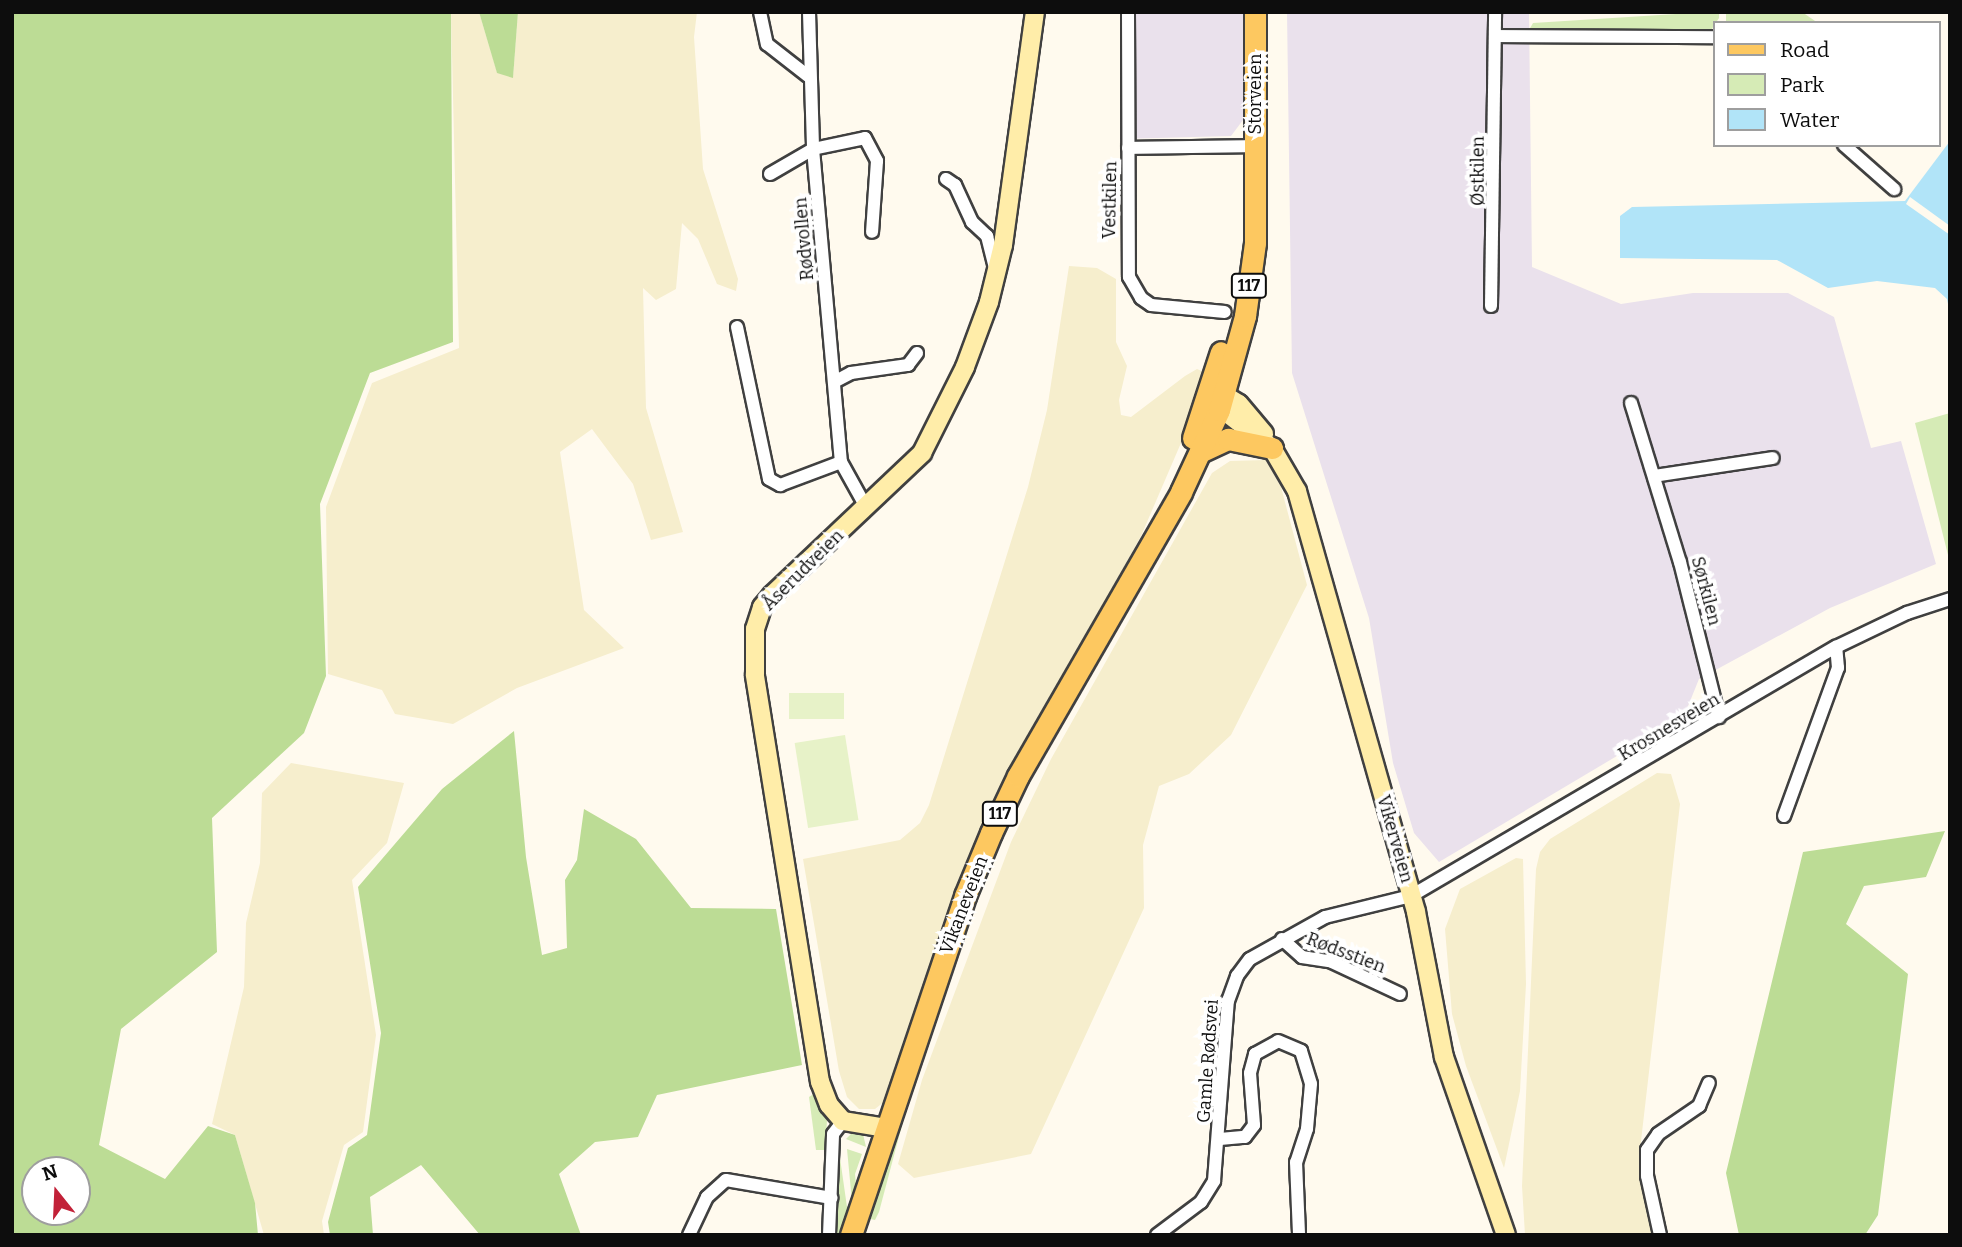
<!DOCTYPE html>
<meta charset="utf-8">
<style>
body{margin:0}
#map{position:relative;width:1962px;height:1247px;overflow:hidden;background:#fffaee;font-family:Bitter,serif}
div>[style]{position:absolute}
.industrial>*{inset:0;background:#eae1ec}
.farmland>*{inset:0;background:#f6eecd}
.green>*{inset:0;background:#d6ebb6}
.forest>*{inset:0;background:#bcdc95}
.pitch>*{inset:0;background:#e7f2c8;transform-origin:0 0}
.water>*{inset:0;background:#b1e4f8}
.pier>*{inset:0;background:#fffaee}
.roads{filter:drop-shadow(2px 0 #404040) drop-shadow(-2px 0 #404040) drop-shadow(0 2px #404040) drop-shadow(0 -2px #404040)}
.street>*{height:12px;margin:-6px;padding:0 6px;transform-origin:6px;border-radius:6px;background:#fff}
.secondary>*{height:18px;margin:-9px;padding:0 9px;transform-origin:9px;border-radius:9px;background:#ffeda9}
.primary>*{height:21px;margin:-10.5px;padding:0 10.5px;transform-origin:10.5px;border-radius:10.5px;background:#fdc860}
span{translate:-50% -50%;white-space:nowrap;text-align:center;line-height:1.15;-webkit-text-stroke:7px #fff;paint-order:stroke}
.shield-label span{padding:2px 5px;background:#fff;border:2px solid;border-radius:5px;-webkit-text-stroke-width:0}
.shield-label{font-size:16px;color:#0d0d0d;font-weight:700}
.street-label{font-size:18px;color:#0d0d0d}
.frame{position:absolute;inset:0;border:14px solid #0d0d0d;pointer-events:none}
.legend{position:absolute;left:1713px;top:21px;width:228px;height:126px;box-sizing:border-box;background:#fff;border:2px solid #9e9e9e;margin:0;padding:9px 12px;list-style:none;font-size:21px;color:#0d0d0d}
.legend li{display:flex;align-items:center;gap:14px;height:35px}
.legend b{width:35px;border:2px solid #9e9e9e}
.north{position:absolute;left:21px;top:1156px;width:70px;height:70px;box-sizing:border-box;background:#fff;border:2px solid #9e9e9e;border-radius:50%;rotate:342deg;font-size:19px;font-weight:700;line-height:28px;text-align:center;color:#0d0d0d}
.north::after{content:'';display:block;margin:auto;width:24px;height:32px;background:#c22138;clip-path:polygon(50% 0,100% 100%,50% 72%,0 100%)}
</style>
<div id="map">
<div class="industrial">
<div style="clip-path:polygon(1120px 12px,1243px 12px,1243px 120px,1231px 136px,1120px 139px)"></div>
<div style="clip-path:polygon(1287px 12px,1529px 12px,1532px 267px,1621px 304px,1693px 293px,1788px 293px,1834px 317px,1871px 448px,1901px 441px,1936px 564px,1830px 608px,1699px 679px,1684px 716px,1439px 862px,1414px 833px,1393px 763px,1369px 618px,1292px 373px)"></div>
</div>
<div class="farmland">
<div style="clip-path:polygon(451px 12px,479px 12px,497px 72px,513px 77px,518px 12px,697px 12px,694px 37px,703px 169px,738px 279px,736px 291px,717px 284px,698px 239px,682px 223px,676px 289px,656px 300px,643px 288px,646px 408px,683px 532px,651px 540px,633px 484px,592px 429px,560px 452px,584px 610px,624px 648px,517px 688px,453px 724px,395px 714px,382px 690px,328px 674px,326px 507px,372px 383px,459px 348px)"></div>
<div style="clip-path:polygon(1069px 266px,1097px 268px,1116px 279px,1116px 342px,1127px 366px,1119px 400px,1121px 415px,1131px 417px,1185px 376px,1197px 369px,1204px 372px,1193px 415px,1141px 536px,1023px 749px,885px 1101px,875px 1109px,859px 1109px,847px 1097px,839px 1071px,803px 859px,900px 840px,920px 823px,929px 805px,1028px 487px,1047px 410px)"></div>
<div style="clip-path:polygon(1266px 460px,1281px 487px,1307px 585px,1231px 735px,1189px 774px,1159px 786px,1143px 845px,1144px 908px,1031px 1154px,914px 1178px,898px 1164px,922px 1080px,1011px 842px,1051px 759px,1212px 473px,1230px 461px)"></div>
<div style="clip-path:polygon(291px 763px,404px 783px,387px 843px,352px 880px,376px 1035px,363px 1132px,344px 1145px,322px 1221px,324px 1235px,264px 1235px,235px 1135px,212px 1124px,244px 987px,246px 923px,260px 863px,262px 793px)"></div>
<div style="clip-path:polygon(1657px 773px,1671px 774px,1680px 804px,1641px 1141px,1640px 1165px,1653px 1235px,1525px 1235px,1522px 1186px,1536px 869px,1540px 852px,1550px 839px)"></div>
<div style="clip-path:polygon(1516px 858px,1523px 859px,1526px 984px,1520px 1091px,1504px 1168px,1466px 1066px,1452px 1014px,1445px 929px,1460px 889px)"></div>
</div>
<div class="green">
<div style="clip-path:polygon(1739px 12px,1802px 12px,1818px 23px,1726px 23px,1726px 14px)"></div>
<div style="clip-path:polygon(1676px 14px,1719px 14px,1719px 18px,1710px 32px,1529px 30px,1533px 23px)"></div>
<div style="clip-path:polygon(1950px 413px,1950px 563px,1915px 423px)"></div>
<div style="clip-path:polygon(914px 1080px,879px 1212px,875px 1220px,866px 1218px)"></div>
<div style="clip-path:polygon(815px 1093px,827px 1120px,825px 1150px,816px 1150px,809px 1097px)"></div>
<div style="clip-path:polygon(855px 1130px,863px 1134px,866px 1147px,846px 1139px)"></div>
<div style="clip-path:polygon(838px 1144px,847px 1207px,852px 1202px,847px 1149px,862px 1154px,855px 1174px,857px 1195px,844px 1235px,833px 1235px)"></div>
</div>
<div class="forest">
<div style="clip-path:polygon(evenodd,12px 12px,451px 12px,453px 342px,370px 373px,320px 504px,326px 676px,304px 733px,212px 818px,217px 952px,121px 1029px,99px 1145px,165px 1179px,208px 1126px,235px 1135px,255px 1203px,258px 1235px,12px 1235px,12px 12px,35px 1170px,77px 1170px,77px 1212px,35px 1212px,35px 1170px)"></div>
<div style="clip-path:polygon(479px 12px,518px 12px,513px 78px,497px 73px)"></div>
<div style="clip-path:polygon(514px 731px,526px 857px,542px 955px,567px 948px,565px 880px,577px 860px,584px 809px,636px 839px,691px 908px,776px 909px,802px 1065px,657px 1095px,638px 1137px,595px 1142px,559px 1174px,581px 1235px,480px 1235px,421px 1165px,370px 1197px,373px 1235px,330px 1235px,328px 1222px,348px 1148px,367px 1135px,381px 1033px,358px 887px,442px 789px)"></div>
<div style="clip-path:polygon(1945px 831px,1926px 877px,1864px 886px,1846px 924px,1908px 974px,1878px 1215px,1865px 1235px,1739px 1235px,1726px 1173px,1803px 852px)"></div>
</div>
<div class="pitch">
<div style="left:789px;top:693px;width:55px;height:26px"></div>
<div style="left:845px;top:735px;width:86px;height:51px;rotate:81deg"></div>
</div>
<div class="water">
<div style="clip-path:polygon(1950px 141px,1950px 314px,1947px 299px,1935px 288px,1877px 281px,1828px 288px,1777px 260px,1620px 258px,1620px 216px,1632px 207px,1905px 201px)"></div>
</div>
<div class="pier">
<div style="clip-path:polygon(1910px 197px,1950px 226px,1950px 235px,1906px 204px)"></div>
</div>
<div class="roads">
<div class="street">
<div style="left:760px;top:12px;width:33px;rotate:78deg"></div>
<div style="left:767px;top:44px;width:52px;rotate:38deg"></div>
<div style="left:809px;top:12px;width:137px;rotate:88.3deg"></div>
<div style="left:813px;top:149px;width:314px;rotate:84.9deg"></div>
<div style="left:841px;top:462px;width:51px;rotate:60.9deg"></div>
<div style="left:1128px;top:12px;width:265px;rotate:89.8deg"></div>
<div style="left:1129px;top:277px;width:24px;rotate:60deg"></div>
<div style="left:1141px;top:298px;width:12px;rotate:35deg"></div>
<div style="left:1151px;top:305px;width:74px;rotate:5.4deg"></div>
<div style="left:1495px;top:36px;width:220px;rotate:0.3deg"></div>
<div style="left:1844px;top:145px;width:67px;rotate:41.3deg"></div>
<div style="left:1128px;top:148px;width:127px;rotate:-0.9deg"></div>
<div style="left:770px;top:174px;width:50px;rotate:-30.2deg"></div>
<div style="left:813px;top:149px;width:53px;rotate:-11.9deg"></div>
<div style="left:865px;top:138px;width:26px;rotate:62deg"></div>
<div style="left:877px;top:161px;width:71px;rotate:94deg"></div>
<div style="left:946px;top:179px;width:11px;rotate:34deg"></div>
<div style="left:955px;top:185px;width:41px;rotate:65.3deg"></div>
<div style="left:972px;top:222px;width:21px;rotate:43deg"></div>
<div style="left:987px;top:236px;width:33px;rotate:76deg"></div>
<div style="left:1491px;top:306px;width:294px;rotate:-89.2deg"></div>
<div style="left:737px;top:327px;width:155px;rotate:78.1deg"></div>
<div style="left:769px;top:479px;width:13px;rotate:29deg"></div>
<div style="left:780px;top:485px;width:65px;rotate:-20.7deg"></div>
<div style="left:834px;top:382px;width:19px;rotate:-28deg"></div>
<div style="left:851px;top:373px;width:58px;rotate:-8deg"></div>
<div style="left:908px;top:365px;width:15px;rotate:-53deg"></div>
<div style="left:1631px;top:403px;width:166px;rotate:72.9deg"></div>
<div style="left:1680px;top:562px;width:160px;rotate:75.9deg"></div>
<div style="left:1654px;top:476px;width:120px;rotate:-8.6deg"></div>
<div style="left:1784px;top:816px;width:158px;rotate:-70deg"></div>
<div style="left:1838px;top:668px;width:21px;rotate:-95deg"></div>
<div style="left:1282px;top:939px;width:27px;rotate:42deg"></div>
<div style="left:1302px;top:957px;width:30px;rotate:9deg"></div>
<div style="left:1332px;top:962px;width:75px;rotate:25.2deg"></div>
<div style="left:1220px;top:1139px;width:25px;rotate:-5deg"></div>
<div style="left:1245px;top:1137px;width:15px;rotate:-53deg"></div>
<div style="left:1254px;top:1125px;width:52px;rotate:-94.4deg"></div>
<div style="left:1250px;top:1073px;width:20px;rotate:-75deg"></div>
<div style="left:1255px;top:1054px;width:26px;rotate:-29deg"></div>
<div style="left:1278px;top:1041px;width:25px;rotate:23deg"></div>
<div style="left:1301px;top:1051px;width:34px;rotate:73deg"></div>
<div style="left:1311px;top:1084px;width:45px;rotate:95.1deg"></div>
<div style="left:1307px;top:1129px;width:35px;rotate:108deg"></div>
<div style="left:1296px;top:1162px;width:73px;rotate:87.6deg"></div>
<div style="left:689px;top:1235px;width:42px;rotate:-64.7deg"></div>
<div style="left:707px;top:1197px;width:25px;rotate:-42deg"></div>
<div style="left:726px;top:1180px;width:107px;rotate:9.7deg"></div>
<div style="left:829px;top:1235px;width:101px;rotate:-87.7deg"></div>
<div style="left:833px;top:1134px;width:16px;rotate:-52deg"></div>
<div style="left:1157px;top:1235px;width:55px;rotate:-36.9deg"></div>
<div style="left:1201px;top:1202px;width:25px;rotate:-58deg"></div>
<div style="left:1214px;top:1181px;width:181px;rotate:-85.6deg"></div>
<div style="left:1228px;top:1001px;width:27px;rotate:-70deg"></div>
<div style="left:1237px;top:976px;width:21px;rotate:-53deg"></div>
<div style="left:1250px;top:959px;width:86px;rotate:-29.2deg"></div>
<div style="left:1325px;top:917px;width:89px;rotate:-13.7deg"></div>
<div style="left:1411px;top:896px;width:493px;rotate:-30.4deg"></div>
<div style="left:1836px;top:647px;width:79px;rotate:-25.6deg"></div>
<div style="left:1907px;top:613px;width:45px;rotate:-18deg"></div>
<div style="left:1660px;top:1235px;width:60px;rotate:-102.4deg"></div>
<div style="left:1647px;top:1176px;width:26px;rotate:-90deg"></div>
<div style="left:1647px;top:1150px;width:19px;rotate:-55deg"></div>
<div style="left:1658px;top:1134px;width:50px;rotate:-34.3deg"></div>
<div style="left:1699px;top:1106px;width:25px;rotate:-67deg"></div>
</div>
<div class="secondary">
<div style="left:1211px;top:397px;width:13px;rotate:-9deg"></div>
<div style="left:1224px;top:395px;width:17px;rotate:31deg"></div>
<div style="left:1239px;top:404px;width:39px;rotate:50deg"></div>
<div style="left:1210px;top:400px;width:78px;rotate:37.7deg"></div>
<div style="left:1272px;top:448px;width:50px;rotate:59.8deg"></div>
<div style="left:1297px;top:491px;width:437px;rotate:74.2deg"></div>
<div style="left:1416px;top:912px;width:148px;rotate:79.1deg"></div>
<div style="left:1444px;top:1057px;width:188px;rotate:70.8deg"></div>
<div style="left:886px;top:1128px;width:44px;rotate:-170.8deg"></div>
<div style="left:843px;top:1121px;width:21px;rotate:-131deg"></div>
<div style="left:829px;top:1105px;width:25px;rotate:-111deg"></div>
<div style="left:820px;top:1082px;width:413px;rotate:-99.1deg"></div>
<div style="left:755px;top:674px;width:45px;rotate:-90deg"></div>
<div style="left:755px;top:629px;width:23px;rotate:-72deg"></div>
<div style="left:762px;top:607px;width:16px;rotate:-50deg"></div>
<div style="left:772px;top:595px;width:207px;rotate:-43.4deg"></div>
<div style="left:922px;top:453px;width:96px;rotate:-63.4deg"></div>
<div style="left:965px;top:367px;width:69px;rotate:-69.7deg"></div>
<div style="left:989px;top:302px;width:59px;rotate:-76.2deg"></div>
<div style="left:1003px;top:245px;width:235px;rotate:-82.2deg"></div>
</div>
<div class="primary">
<div style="left:1193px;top:438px;width:90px;rotate:-72deg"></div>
<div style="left:1202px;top:451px;width:29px;rotate:-25deg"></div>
<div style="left:1228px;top:439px;width:45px;rotate:11.6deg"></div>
<div style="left:851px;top:1235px;width:358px;rotate:-71.4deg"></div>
<div style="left:965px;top:896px;width:68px;rotate:-67.6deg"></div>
<div style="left:991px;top:833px;width:63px;rotate:-64.7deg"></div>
<div style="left:1018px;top:776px;width:327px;rotate:-60.1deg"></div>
<div style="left:1181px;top:492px;width:90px;rotate:-65.1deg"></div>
<div style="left:1219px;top:410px;width:98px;rotate:-74.5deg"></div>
<div style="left:1245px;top:316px;width:74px;rotate:-82.2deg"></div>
<div style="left:1255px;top:243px;width:231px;rotate:-90deg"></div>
</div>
</div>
<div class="shield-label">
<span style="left:1249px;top:286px">117</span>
<span style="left:1000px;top:814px">117</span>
</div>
<div class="street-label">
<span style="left:1255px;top:94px;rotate:-90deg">Storveien</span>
<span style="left:1478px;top:171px;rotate:-90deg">Østkilen</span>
<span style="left:1110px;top:200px;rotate:-89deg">Vestkilen</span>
<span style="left:804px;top:239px;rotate:-95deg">Rødvollen</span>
<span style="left:803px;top:570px;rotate:-45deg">Åserudveien</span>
<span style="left:1706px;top:591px;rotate:75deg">Sørkilen</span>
<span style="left:1669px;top:727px;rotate:-31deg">Krosnesveien</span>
<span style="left:1395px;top:839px;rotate:74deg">Vikerveien</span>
<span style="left:964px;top:905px;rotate:-69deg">Vikaneveien</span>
<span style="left:1346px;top:953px;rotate:21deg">Rødsstien</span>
<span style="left:1208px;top:1061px;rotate:-86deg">Gamle Rødsvei</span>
</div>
<div class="frame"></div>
<ul class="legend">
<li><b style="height:9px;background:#fdc860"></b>Road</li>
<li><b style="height:19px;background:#d6ebb6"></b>Park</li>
<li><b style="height:19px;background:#b1e4f8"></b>Water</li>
</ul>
<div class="north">N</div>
</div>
